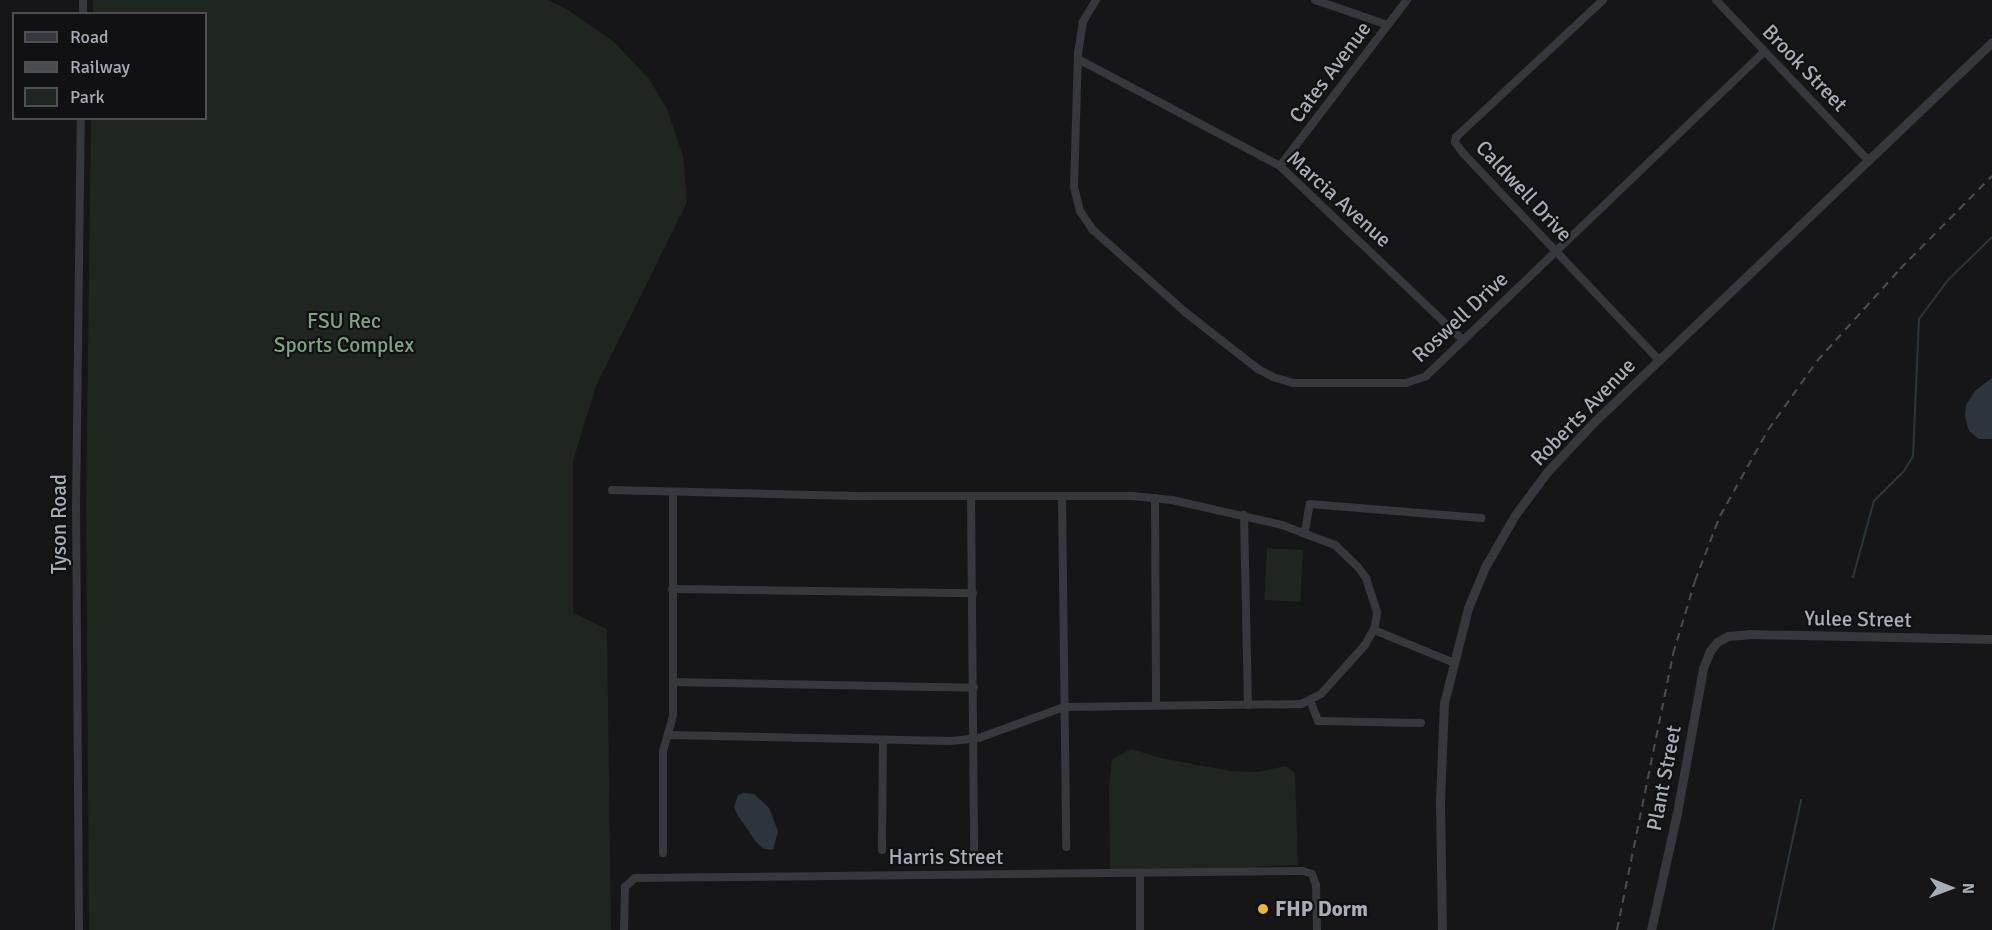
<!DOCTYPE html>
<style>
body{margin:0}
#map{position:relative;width:1992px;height:930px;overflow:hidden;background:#161618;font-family:Signika,sans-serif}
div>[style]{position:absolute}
.green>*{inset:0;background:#1e261f;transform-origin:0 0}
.water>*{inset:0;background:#2c353c}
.stream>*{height:2px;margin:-1px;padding:0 1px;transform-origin:1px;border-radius:1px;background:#2c353c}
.minor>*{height:8px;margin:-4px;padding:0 4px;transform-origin:4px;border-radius:4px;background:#37383d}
.tertiary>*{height:9px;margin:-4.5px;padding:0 4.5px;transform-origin:4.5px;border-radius:4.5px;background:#37383d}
.rail>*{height:2px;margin-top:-1px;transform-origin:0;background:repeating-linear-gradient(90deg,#4a4c52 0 8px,transparent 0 14px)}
.dots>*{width:16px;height:16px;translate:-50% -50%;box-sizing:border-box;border:3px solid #111113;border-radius:50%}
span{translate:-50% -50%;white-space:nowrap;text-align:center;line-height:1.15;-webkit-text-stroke:4.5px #111113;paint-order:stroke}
.street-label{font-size:21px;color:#a8adb8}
.park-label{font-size:21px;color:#7fa381}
.poi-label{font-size:21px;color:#a8adb8;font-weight:700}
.left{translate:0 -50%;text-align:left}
.legend{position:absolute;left:12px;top:12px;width:195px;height:108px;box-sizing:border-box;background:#111113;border:2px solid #4d4f55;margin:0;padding:8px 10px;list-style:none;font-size:18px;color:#a8adb8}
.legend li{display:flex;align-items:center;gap:12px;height:30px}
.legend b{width:30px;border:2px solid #4d4f55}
.north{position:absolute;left:1920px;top:858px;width:60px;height:60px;-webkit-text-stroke:4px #111113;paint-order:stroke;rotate:91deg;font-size:16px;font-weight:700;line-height:24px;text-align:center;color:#a8adb8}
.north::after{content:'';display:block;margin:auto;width:21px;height:27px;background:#a8adb8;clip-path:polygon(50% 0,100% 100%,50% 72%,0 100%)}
</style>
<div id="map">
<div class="green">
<div style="clip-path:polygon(93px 0,547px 0,567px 9px,614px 42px,649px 79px,667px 109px,683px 156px,687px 202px,596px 386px,573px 461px,573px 613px,607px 629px,611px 930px,89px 930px,86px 504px,91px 119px,206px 118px,206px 14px,93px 13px)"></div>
<div style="left:1267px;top:548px;width:36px;height:52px;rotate:3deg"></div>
<div style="clip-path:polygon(1131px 749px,1161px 758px,1230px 771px,1257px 772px,1286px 766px,1295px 773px,1298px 865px,1110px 872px,1109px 787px,1112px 759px)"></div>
</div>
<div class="water">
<div style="clip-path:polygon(1992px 378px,1992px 439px,1979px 439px,1969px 431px,1965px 417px,1966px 405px,1975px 391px)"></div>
<div style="clip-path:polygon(743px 793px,754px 794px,769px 808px,778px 831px,773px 850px,764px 849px,756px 842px,738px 816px,734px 807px,738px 795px)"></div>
</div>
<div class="stream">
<div style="left:1853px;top:577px;width:79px;rotate:-74.6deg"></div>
<div style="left:1874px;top:501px;width:42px;rotate:-45deg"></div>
<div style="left:1904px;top:471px;width:17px;rotate:-59deg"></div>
<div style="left:1913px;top:456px;width:137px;rotate:-87.5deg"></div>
<div style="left:1919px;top:319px;width:49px;rotate:-53.4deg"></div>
<div style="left:1948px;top:280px;width:62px;rotate:-44.3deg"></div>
<div style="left:1773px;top:930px;width:133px;rotate:-77.8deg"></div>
</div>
<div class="minor">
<div style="left:1096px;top:0;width:26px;rotate:121deg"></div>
<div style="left:1083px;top:22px;width:31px;rotate:99deg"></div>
<div style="left:1078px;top:53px;width:134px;rotate:91.7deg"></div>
<div style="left:1074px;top:187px;width:25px;rotate:76deg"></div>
<div style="left:1080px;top:211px;width:23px;rotate:56deg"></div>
<div style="left:1093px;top:230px;width:123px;rotate:41.7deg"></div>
<div style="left:1185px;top:312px;width:93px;rotate:38deg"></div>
<div style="left:1258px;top:369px;width:17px;rotate:28deg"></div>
<div style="left:1273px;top:377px;width:22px;rotate:16deg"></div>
<div style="left:1294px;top:383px;width:112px"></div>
<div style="left:1406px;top:383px;width:21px;rotate:-19deg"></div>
<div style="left:1426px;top:376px;width:468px;rotate:-43.8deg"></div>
<div style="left:1315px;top:0;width:77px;rotate:18.9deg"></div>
<div style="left:1603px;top:0;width:201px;rotate:137deg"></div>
<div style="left:1456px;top:137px;width:5px;rotate:101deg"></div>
<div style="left:1455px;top:142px;width:14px;rotate:54deg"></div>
<div style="left:1463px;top:153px;width:285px;rotate:46.6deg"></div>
<div style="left:1716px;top:0;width:221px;rotate:46.5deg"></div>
<div style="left:83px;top:14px;width:14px;rotate:-90deg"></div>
<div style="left:1078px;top:59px;width:229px;rotate:27.9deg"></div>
<div style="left:1280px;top:166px;width:253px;rotate:43.6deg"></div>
<div style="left:1280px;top:166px;width:209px;rotate:-52.6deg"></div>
<div style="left:612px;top:490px;width:253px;rotate:1.4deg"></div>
<div style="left:865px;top:496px;width:267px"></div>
<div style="left:1132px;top:496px;width:40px;rotate:5.7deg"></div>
<div style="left:1172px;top:500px;width:113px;rotate:12.8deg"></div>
<div style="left:1282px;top:525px;width:57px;rotate:20.7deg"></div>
<div style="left:1335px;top:545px;width:32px;rotate:44deg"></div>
<div style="left:1358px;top:567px;width:14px;rotate:54deg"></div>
<div style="left:1366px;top:578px;width:36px;rotate:72deg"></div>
<div style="left:1377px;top:612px;width:15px;rotate:98deg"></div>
<div style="left:1375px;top:627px;width:21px;rotate:119deg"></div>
<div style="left:1365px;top:645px;width:66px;rotate:131.9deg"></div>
<div style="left:1321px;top:694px;width:22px;rotate:153deg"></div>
<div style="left:1301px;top:704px;width:237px;rotate:179.3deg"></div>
<div style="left:1064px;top:707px;width:90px;rotate:160deg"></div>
<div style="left:979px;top:738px;width:28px;rotate:174deg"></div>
<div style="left:951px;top:741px;width:283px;rotate:-178.8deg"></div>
<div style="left:971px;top:496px;width:354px;rotate:89.5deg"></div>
<div style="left:1062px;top:496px;width:351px;rotate:89.3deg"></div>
<div style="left:1155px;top:498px;width:207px;rotate:89.7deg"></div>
<div style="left:1244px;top:515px;width:190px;rotate:88.8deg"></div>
<div style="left:1305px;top:531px;width:27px;rotate:-80deg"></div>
<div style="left:1310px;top:504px;width:172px;rotate:4.7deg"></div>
<div style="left:672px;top:589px;width:301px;rotate:0.8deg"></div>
<div style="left:1374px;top:630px;width:84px;rotate:22.3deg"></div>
<div style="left:673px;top:682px;width:301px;rotate:1.1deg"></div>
<div style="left:1310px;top:700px;width:22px;rotate:69deg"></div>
<div style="left:1318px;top:721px;width:103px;rotate:1.1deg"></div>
<div style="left:882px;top:850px;width:110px;rotate:-89.5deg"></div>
<div style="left:663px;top:853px;width:102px;rotate:-90deg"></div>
<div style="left:663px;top:751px;width:37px;rotate:-74deg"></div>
<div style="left:673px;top:715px;width:223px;rotate:-90deg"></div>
<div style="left:1140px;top:874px;width:56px;rotate:90deg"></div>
<div style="left:79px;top:930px;width:421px;rotate:-90.4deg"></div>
<div style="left:76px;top:509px;width:391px;rotate:-89.3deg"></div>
<div style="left:624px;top:930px;width:43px;rotate:-88.7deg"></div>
<div style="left:625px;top:887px;width:13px;rotate:-42deg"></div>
<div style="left:635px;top:878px;width:668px;rotate:-0.6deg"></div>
<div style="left:1303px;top:871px;width:9px;rotate:18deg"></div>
<div style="left:1312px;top:874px;width:12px;rotate:70deg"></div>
<div style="left:1316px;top:885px;width:45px;rotate:88.7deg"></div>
</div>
<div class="tertiary">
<div style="left:1442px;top:930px;width:129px;rotate:-90.9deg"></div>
<div style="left:1440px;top:801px;width:98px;rotate:-87.7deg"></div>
<div style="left:1444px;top:703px;width:98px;rotate:-75.8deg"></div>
<div style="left:1468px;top:608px;width:44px;rotate:-67.5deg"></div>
<div style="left:1485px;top:567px;width:60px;rotate:-60deg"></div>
<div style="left:1515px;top:515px;width:54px;rotate:-53.3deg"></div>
<div style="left:1547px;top:472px;width:69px;rotate:-46.8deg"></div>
<div style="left:1594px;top:422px;width:550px;rotate:-43.67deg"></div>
<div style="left:1651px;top:930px;width:120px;rotate:-77.5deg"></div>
<div style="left:1677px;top:813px;width:147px;rotate:-79.8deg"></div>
<div style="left:1703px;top:668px;width:18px;rotate:-68deg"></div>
<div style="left:1710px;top:651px;width:11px;rotate:-52deg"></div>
<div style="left:1717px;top:642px;width:13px;rotate:-29deg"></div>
<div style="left:1728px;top:636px;width:21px;rotate:-5deg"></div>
<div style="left:1749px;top:634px;width:243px;rotate:1.2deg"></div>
</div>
<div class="rail">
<div style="left:1617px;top:930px;width:282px;rotate:-78.5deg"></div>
<div style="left:1673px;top:654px;width:76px;rotate:-73.2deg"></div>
<div style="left:1695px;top:581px;width:70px;rotate:-69deg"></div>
<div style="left:1720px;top:516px;width:98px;rotate:-60.8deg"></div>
<div style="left:1768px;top:430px;width:85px;rotate:-54.6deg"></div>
<div style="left:1817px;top:361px;width:124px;rotate:-47.9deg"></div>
<div style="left:1900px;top:269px;width:131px;rotate:-45.3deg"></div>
</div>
<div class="dots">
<div style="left:1263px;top:909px;background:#f2b134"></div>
</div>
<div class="street-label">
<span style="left:1805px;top:68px;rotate:46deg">Brook Street</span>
<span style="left:1330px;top:72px;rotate:-53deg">Cates Avenue</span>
<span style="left:1524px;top:191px;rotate:47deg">Caldwell Drive</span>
<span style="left:1339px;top:199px;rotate:42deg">Marcia Avenue</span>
<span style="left:1460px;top:317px;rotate:-43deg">Roswell Drive</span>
<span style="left:1583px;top:412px;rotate:-46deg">Roberts Avenue</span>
<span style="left:59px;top:524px;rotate:-90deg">Tyson Road</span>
<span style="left:1858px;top:619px;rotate:1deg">Yulee Street</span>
<span style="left:1664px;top:778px;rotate:-79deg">Plant Street</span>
<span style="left:946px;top:857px">Harris Street</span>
</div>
<div class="park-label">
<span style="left:344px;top:333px">FSU Rec<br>Sports Complex</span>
</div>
<div class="poi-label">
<span class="left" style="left:1275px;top:909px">FHP Dorm</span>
</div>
<ul class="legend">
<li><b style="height:8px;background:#37383d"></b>Road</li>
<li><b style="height:8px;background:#4a4c52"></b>Railway</li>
<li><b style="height:16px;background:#1e261f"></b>Park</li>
</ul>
<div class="north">N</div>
</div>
